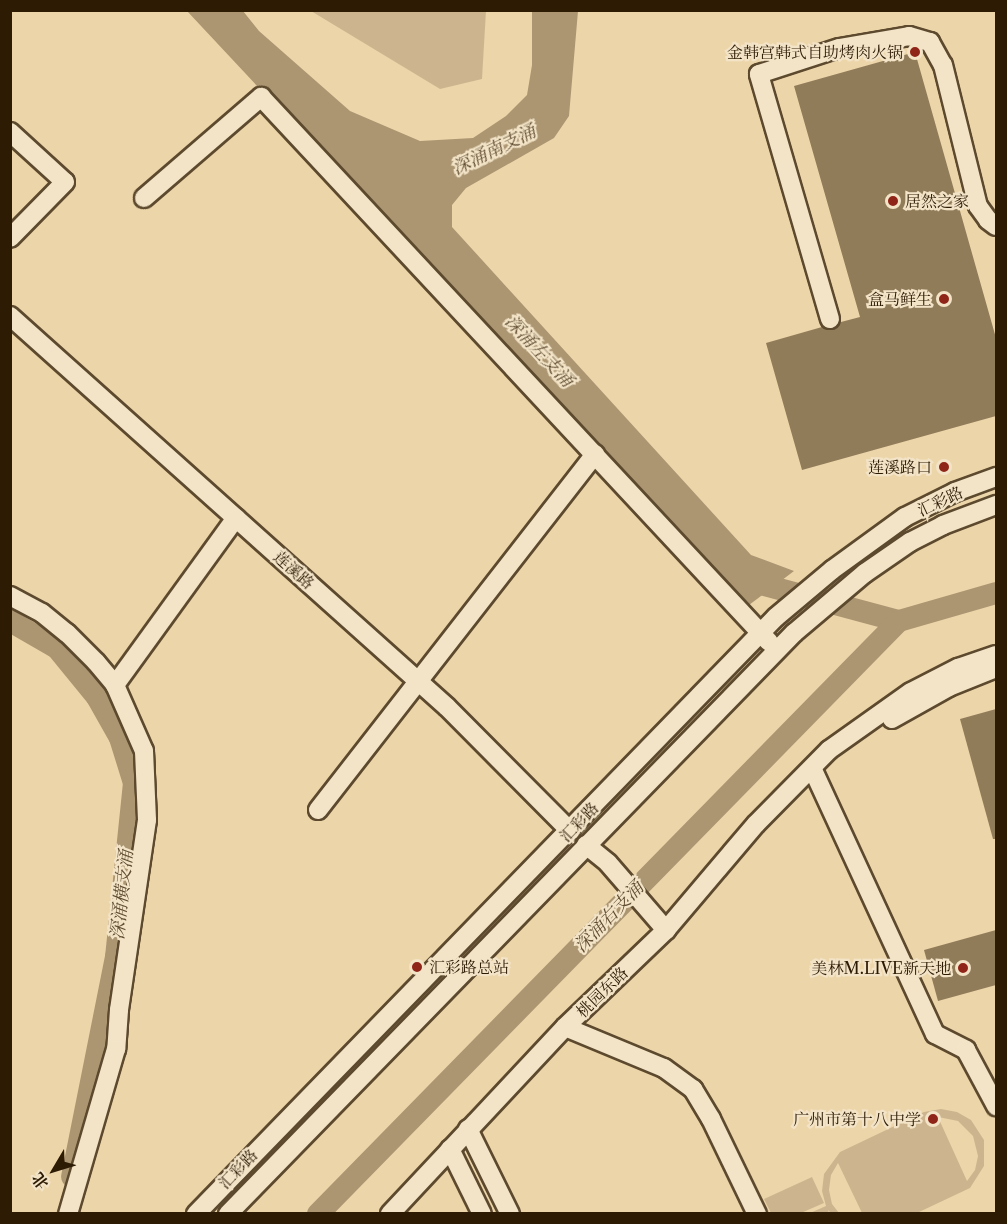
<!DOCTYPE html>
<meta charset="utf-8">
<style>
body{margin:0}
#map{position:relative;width:1007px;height:1224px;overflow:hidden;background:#edd5aa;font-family:"Libre Caslon Text","Noto Serif SC",serif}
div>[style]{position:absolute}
.green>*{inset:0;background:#ccb58e}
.water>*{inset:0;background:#ac9672}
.river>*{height:22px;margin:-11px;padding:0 11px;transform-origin:11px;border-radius:11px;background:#ac9672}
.building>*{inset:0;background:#917c5a}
.roads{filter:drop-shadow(2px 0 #5d4a2e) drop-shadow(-2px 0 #5d4a2e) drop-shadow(0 2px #5d4a2e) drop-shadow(0 -2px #5d4a2e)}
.minor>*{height:18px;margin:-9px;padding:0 9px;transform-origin:9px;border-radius:9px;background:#f3e4c8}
.dots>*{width:16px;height:16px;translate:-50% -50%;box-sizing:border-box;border:3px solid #f3e4c8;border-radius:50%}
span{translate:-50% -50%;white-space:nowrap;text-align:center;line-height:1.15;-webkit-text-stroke:4.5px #f3e4c8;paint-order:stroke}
.poi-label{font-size:16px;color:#2d1b04}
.right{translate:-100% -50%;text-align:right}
.left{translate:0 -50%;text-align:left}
.street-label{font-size:16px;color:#2d1b04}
.water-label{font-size:18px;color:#604c30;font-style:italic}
.frame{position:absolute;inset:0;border:12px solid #2d1b04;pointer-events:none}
.north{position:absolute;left:24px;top:1140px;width:60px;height:60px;-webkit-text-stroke:4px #f3e4c8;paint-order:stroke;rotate:232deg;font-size:16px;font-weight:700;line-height:24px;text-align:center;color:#2d1b04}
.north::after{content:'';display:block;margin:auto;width:21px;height:27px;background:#2d1b04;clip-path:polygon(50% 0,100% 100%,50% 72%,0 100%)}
</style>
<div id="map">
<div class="green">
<div style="clip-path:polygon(311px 11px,486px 11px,482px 79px,440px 89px)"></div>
<div style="clip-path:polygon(evenodd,941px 1109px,957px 1112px,971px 1120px,984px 1140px,984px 1166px,970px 1188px,917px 1213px,862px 1213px,838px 1163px,831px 1175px,829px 1190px,832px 1204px,839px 1213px,831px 1213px,828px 1210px,829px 1213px,810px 1213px,826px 1206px,822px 1191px,824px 1174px,840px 1152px,924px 1112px,941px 1109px,938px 1117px,958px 1121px,973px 1136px,978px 1156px,975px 1170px,967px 1181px,938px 1117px)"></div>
<div style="clip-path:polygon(812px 1177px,824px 1203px,801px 1213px,771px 1213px,764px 1199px)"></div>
</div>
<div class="water">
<div style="clip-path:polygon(187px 11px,243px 11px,259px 31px,350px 111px,420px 141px,473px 138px,506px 116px,527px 95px,532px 65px,532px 11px,578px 11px,569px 116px,554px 138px,466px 188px,452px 205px,452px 227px,751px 555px,794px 571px,745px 608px)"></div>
</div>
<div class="river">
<div style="left:747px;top:575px;width:9px;rotate:49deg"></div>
<div style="left:753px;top:582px;width:151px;rotate:15deg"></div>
<div style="left:10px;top:621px;width:54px;rotate:29.9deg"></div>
<div style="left:57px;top:648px;width:63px;rotate:50.8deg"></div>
<div style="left:97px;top:697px;width:47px;rotate:60.7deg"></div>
<div style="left:120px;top:738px;width:47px;rotate:72.7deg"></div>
<div style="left:134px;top:783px;width:175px;rotate:95.9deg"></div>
<div style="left:116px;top:957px;width:224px;rotate:101.3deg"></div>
<div style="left:318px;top:1214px;width:830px;rotate:-45.59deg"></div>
<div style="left:899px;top:621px;width:101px;rotate:-16.1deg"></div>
</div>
<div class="building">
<div style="clip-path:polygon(915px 52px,996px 338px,996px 416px,802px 470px,766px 343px,822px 327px,833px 330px,841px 322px,860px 317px,794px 86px)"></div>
<div style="clip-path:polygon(996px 709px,996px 839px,993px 839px,960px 719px)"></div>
<div style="clip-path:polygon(996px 930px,996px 985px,938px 1001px,924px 950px)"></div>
</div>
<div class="roads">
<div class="minor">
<div style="left:10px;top:132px;width:74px;rotate:42.3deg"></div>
<div style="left:65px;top:182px;width:78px;rotate:134.5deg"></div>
<div style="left:144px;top:198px;width:155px;rotate:-40.8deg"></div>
<div style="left:261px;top:97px;width:745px;rotate:47.01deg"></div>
<div style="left:10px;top:316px;width:586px;rotate:41.82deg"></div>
<div style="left:447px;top:707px;width:175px;rotate:45.2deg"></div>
<div style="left:830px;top:319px;width:255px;rotate:-106.2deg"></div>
<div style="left:759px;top:74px;width:84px;rotate:-18deg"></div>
<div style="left:839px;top:48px;width:71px;rotate:-9.7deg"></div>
<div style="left:909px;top:36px;width:22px;rotate:16deg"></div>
<div style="left:930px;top:42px;width:26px;rotate:61deg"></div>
<div style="left:943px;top:65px;width:145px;rotate:76.1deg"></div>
<div style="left:978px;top:206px;width:17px;rotate:54deg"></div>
<div style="left:988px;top:220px;width:10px;rotate:37deg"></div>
<div style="left:10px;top:596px;width:36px;rotate:28deg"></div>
<div style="left:42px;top:613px;width:32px;rotate:39deg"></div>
<div style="left:67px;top:633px;width:41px;rotate:45deg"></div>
<div style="left:96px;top:662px;width:30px;rotate:50deg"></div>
<div style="left:115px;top:685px;width:72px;rotate:66.3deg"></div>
<div style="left:144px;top:751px;width:69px;rotate:87.5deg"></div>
<div style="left:147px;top:820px;width:192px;rotate:98.4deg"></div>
<div style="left:119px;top:1010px;width:39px;rotate:94deg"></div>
<div style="left:116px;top:1049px;width:172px;rotate:106.2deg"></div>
<div style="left:115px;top:685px;width:206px;rotate:-54.1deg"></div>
<div style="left:892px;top:719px;width:65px;rotate:-29.3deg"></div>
<div style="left:949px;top:687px;width:51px;rotate:-22deg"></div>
<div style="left:813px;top:770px;width:291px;rotate:65.2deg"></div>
<div style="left:935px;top:1034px;width:35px;rotate:27deg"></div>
<div style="left:966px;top:1050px;width:64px;rotate:61.8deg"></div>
<div style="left:318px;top:810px;width:451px;rotate:-52.1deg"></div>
<div style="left:586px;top:845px;width:28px;rotate:39deg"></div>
<div style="left:608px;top:863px;width:89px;rotate:49.1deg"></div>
<div style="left:565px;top:1027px;width:107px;rotate:22.5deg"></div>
<div style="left:664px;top:1068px;width:36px;rotate:36deg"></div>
<div style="left:693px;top:1089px;width:35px;rotate:59deg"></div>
<div style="left:711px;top:1119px;width:106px;rotate:64.2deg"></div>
<div style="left:468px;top:1129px;width:95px;rotate:63.7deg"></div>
<div style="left:450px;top:1149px;width:72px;rotate:63.8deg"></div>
<div style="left:196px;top:1214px;width:832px;rotate:-45.83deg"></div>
<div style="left:776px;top:617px;width:73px;rotate:-40deg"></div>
<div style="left:832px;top:570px;width:90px;rotate:-36deg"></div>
<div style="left:905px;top:517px;width:56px;rotate:-26.6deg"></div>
<div style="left:955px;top:492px;width:44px;rotate:-20.1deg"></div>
<div style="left:228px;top:1214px;width:811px;rotate:-45.75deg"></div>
<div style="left:794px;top:633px;width:93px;rotate:-40.2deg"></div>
<div style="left:865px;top:573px;width:55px;rotate:-34.6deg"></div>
<div style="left:910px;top:542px;width:37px;rotate:-27deg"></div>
<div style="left:943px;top:525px;width:57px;rotate:-20.7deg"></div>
<div style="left:390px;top:1214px;width:256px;rotate:-46.9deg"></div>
<div style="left:565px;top:1027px;width:140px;rotate:-43.8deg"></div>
<div style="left:666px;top:930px;width:139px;rotate:-49.7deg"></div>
<div style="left:756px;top:824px;width:104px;rotate:-45.4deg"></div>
<div style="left:829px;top:750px;width:100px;rotate:-35.3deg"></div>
<div style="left:911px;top:692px;width:53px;rotate:-27.1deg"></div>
<div style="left:958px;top:668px;width:40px;rotate:-18.9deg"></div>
</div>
</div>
<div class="dots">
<div style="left:915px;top:52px;background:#8f2418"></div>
<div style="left:893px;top:201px;background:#8f2418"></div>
<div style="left:944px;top:299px;background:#8f2418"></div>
<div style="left:944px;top:467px;background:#8f2418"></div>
<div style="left:417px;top:967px;background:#8f2418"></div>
<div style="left:963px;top:968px;background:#8f2418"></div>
<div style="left:933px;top:1119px;background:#8f2418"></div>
</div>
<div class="poi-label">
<span class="right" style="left:903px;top:52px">金韩宫韩式自助烤肉火锅</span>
<span class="left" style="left:905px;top:201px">居然之家</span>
<span class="right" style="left:932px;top:299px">盒马鲜生</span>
<span class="right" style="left:932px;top:467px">莲溪路口</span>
<span class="left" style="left:429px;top:967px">汇彩路总站</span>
<span class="right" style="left:951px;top:968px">美林M.LIVE新天地</span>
<span class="right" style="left:921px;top:1119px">广州市第十八中学</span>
</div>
<div class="street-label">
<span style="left:940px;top:501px;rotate:-25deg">汇彩路</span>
<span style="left:294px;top:570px;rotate:42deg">莲溪路</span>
<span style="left:579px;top:822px;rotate:-46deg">汇彩路</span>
<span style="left:602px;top:992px;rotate:-44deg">桃园东路</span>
<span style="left:238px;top:1169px;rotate:-46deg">汇彩路</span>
</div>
<div class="water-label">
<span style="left:494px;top:150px;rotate:-26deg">深涌南支涌</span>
<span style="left:539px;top:351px;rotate:47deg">深涌左支涌</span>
<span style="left:122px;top:895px;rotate:-84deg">深涌横支涌</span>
<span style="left:609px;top:917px;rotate:-46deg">深涌右支涌</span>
</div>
<div class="frame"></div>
<div class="north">北</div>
</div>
